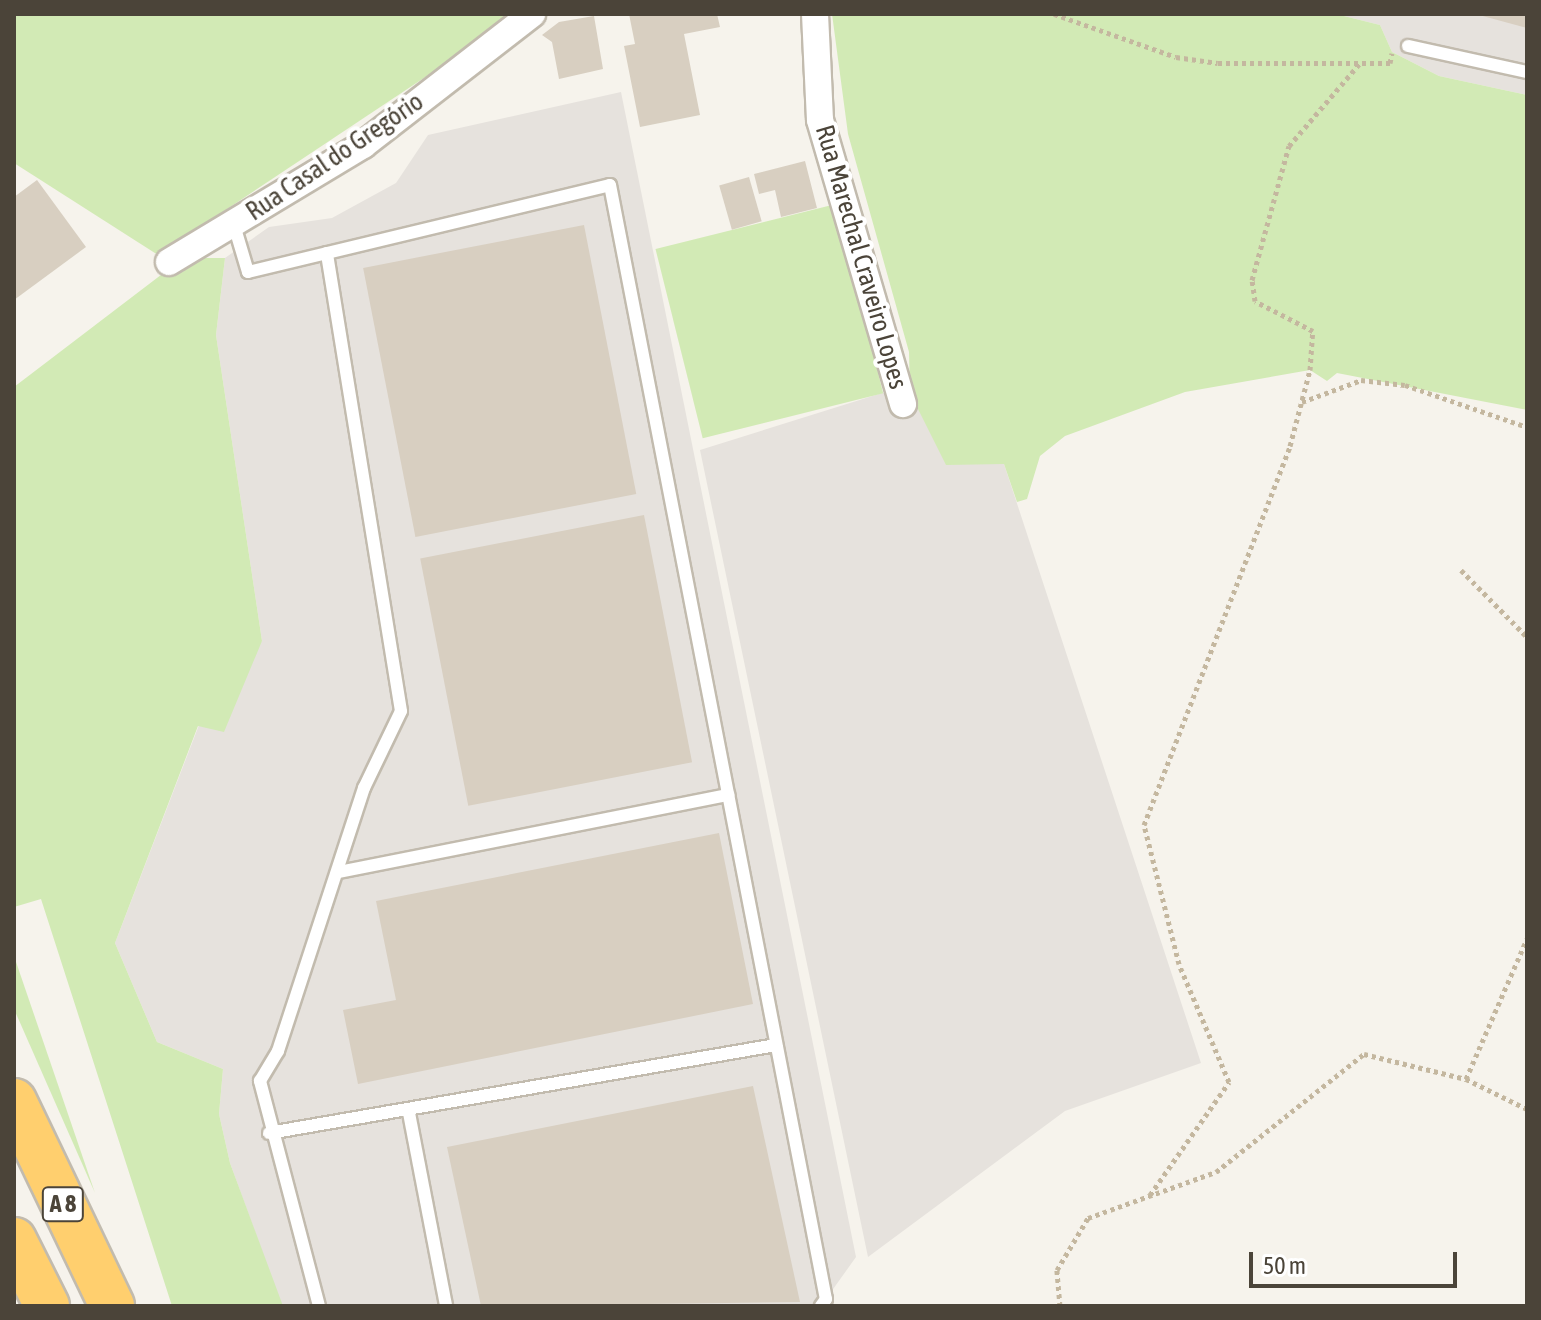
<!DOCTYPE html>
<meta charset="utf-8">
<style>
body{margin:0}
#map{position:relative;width:1541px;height:1320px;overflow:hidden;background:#f6f3ec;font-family:"Asap Condensed",sans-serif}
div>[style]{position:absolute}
.industrial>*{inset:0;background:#e6e2dd}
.green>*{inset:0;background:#d2eab5;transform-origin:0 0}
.building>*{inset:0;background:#d8cfc1;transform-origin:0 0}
.path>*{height:5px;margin-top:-2.5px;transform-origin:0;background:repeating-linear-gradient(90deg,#c4b79f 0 4px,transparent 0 8px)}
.roads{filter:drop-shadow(2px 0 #c2bbae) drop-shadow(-2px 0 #c2bbae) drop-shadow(0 2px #c2bbae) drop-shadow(0 -2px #c2bbae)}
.lane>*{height:12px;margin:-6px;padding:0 6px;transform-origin:6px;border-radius:6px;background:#fff}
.street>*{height:26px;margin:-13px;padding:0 13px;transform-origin:13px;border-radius:13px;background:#fff}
.highway>*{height:44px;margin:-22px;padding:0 22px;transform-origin:22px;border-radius:22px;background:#ffcf6e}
span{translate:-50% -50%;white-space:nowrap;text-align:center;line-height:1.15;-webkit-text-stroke:8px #fff;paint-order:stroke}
.shield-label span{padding:2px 6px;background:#fff;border:2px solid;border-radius:6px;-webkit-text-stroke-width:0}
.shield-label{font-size:24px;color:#4b4439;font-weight:700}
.street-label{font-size:26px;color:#4b4439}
.frame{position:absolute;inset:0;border:16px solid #4b4439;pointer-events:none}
.scale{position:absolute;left:1249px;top:1252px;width:208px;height:36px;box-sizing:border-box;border:4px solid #4b4439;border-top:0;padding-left:10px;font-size:24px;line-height:28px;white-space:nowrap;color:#4b4439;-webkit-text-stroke:6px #fff;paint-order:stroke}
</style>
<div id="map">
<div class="industrial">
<div style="clip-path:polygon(1336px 14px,1527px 14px,1527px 95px,1439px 76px,1392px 52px,1380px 25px)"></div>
<div style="clip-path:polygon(621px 92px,856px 1257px,821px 1306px,282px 1306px,230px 1163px,219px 1114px,223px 1069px,157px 1042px,115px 943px,199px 725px,262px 641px,216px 335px,225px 258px,269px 227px,332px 218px,396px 183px,428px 135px)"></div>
<div style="clip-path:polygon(882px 393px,910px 393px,1004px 464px,1201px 1063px,1065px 1111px,868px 1257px,700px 450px)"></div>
</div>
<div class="green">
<div style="clip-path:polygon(14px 14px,520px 14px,158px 255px,14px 163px)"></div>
<div style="clip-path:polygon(832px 14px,1336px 14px,1380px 25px,1392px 52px,1439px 76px,1527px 95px,1527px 410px,1337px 373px,1327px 381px,1310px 370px,1185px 392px,1065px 436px,1040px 456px,1027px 499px,1017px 502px,1004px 464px,946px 465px,910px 393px,909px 352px,848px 134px)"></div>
<div style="left:836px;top:204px;width:195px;height:186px;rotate:76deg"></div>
<div style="clip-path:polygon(199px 258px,225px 258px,216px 335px,262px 641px,224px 732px,198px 726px,115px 943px,157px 1042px,223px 1069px,219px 1114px,230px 1163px,283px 1306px,172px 1306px,41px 899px,14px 907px,14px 387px,174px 265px)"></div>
<div style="clip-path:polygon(14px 956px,95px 1193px,14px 1009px)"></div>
</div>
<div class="building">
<div style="clip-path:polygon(629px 14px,717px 14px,720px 27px,684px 34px,700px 115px,640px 127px,624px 46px,635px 44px)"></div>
<div style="clip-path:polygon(1479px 14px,1527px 14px,1527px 28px,1479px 15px)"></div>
<div style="clip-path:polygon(594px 16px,603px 69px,559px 79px,552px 42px,542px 35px,559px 22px)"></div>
<div style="clip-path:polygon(805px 161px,817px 208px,781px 217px,775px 190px,759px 194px,754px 174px)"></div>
<div style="left:749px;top:177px;width:46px;height:31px;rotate:74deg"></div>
<div style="clip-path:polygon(37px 180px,86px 247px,14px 300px,14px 197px)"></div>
<div style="left:584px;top:225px;width:274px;height:225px;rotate:79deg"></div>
<div style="left:644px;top:515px;width:252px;height:228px;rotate:79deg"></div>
<div style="clip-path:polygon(719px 833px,753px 1004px,358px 1084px,343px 1010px,396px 1000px,376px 901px)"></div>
<div style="clip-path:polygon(753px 1086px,800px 1302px,481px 1306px,447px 1147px)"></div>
</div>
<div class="path">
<div style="left:1054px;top:14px;width:129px;rotate:19.4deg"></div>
<div style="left:1176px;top:57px;width:42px;rotate:8.1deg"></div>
<div style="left:1218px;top:63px;width:172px"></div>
<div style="left:1390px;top:63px;width:10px;rotate:-79deg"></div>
<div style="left:1302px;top:402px;width:63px;rotate:-20.4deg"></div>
<div style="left:1361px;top:380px;width:44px;rotate:6.5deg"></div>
<div style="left:1405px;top:385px;width:129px;rotate:19deg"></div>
<div style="left:1461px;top:570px;width:94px;rotate:45.4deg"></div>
<div style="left:1466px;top:1079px;width:68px;rotate:26.2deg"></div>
<div style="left:1150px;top:1195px;width:138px;rotate:-55deg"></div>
<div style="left:1229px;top:1082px;width:128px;rotate:-113deg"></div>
<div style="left:1179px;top:964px;width:143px;rotate:-104.1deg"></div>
<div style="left:1144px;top:825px;width:406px;rotate:-68.9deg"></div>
<div style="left:1290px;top:446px;width:79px;rotate:-75.3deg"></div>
<div style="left:1310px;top:370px;width:39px;rotate:-86deg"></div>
<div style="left:1313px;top:331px;width:65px;rotate:-152.7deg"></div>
<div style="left:1255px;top:301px;width:21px;rotate:-98deg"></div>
<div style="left:1252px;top:280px;width:139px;rotate:-74.6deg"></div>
<div style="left:1289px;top:146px;width:111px;rotate:-49.4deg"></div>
<div style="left:1060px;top:1306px;width:36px;rotate:-95deg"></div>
<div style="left:1057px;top:1270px;width:61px;rotate:-59.2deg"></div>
<div style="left:1088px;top:1218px;width:136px;rotate:-19.8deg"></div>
<div style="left:1216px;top:1172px;width:189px;rotate:-38.6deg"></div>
<div style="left:1364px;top:1054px;width:105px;rotate:13.8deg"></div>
<div style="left:1466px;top:1079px;width:153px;rotate:-66.5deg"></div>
</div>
<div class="roads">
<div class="lane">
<div style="left:1408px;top:46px;width:122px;rotate:12.3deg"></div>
<div style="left:234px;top:225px;width:49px;rotate:73.4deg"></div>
<div style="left:248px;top:272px;width:372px;rotate:-13.5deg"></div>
<div style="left:610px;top:185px;width:1135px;rotate:79.03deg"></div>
<div style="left:826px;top:1299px;width:9px;rotate:126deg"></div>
<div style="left:339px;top:872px;width:397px;rotate:-11.2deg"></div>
<div style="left:409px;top:1113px;width:197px;rotate:79.1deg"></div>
<div style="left:269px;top:1133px;width:515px;rotate:-9.85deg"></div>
<div style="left:319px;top:1306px;width:233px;rotate:-104.7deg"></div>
<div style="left:260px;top:1081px;width:35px;rotate:-59deg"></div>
<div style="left:278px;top:1051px;width:277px;rotate:-71.9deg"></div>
<div style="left:364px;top:788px;width:85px;rotate:-64.3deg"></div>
<div style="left:401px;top:711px;width:464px;rotate:-99.2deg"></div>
</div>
<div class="street">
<div style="left:815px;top:14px;width:106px;rotate:87.3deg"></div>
<div style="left:820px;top:120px;width:296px;rotate:73.7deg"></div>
<div style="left:169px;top:262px;width:227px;rotate:-31.1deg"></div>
<div style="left:363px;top:145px;width:214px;rotate:-37.8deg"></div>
</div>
<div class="highway">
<div style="left:14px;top:1101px;width:227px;rotate:64.4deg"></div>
<div style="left:14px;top:1240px;width:74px;rotate:63.4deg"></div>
</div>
</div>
<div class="shield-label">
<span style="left:63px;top:1204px">A 8</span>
</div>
<div class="street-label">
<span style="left:335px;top:157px;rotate:-34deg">Rua Casal do Gregório</span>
<span style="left:861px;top:257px;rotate:74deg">Rua Marechal Craveiro Lopes</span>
</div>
<div class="frame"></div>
<div class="scale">50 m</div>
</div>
